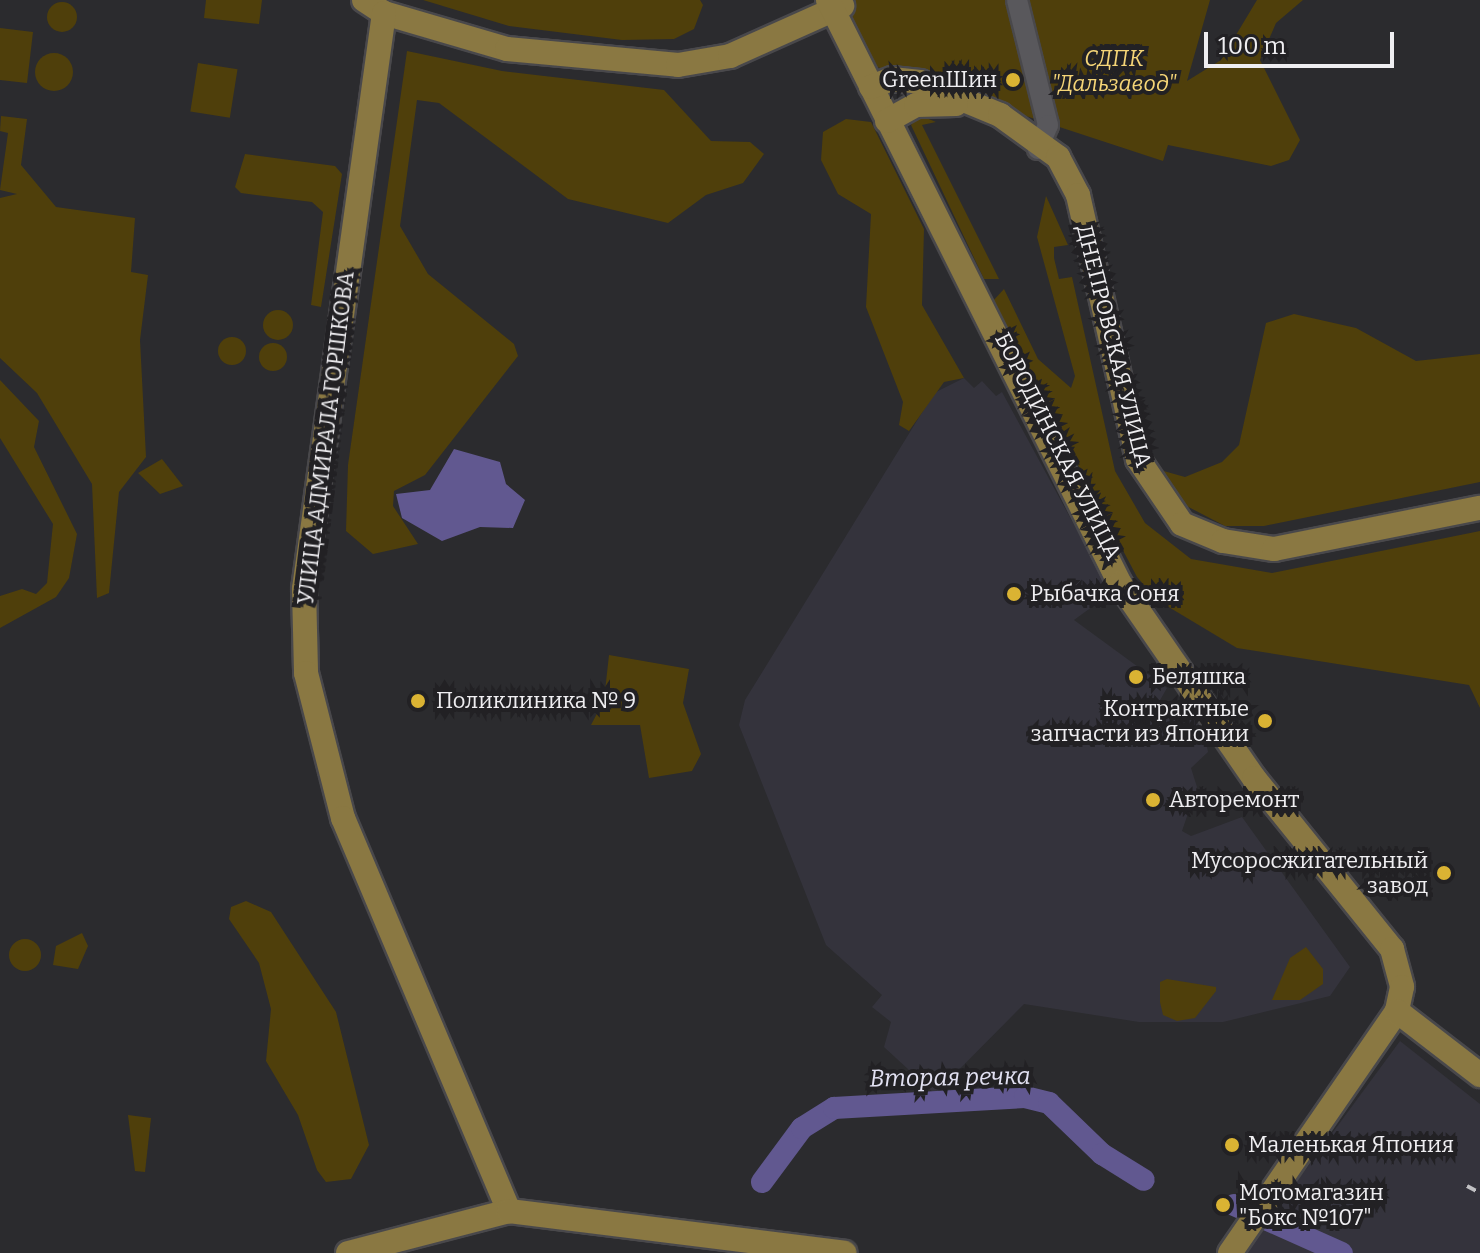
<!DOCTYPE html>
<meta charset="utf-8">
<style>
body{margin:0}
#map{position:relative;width:1480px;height:1253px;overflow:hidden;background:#2b2b2e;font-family:Bitter,serif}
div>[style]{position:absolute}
.built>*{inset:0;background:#34333c}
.green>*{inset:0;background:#4f3f0b;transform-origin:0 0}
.round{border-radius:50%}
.water>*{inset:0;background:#615890}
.river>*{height:22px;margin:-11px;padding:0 11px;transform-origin:11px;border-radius:11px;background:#615890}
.roads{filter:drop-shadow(2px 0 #49484b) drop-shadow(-2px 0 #49484b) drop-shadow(0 2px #49484b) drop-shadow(0 -2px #49484b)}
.minor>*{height:20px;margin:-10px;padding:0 10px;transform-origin:10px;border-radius:10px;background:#59585c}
.major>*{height:24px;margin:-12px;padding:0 12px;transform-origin:12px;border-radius:12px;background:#8a7842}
.rail>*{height:4px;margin-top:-2px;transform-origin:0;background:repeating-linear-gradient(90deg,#c1c1c4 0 10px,transparent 0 20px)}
.dots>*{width:22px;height:22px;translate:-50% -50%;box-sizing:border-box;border:4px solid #222124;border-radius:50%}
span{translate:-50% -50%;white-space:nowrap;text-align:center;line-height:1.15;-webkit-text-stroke:8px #222124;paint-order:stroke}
.park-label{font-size:22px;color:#f5d577;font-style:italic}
.poi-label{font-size:22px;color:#efeef1}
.right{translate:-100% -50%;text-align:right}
.left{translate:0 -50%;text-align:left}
.street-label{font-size:22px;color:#efeef1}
.water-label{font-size:24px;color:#e2e1f2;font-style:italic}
.scale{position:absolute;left:1204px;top:32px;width:190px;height:36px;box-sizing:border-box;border:4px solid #efeef1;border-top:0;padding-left:10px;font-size:24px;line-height:28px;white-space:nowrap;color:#efeef1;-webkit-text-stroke:6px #222124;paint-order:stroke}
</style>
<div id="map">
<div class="built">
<div style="clip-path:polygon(964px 378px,974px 388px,982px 381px,996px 396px,1002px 392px,1111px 593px,1074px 620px,1167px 688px,1159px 702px,1184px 706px,1202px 720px,1208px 752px,1191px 768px,1197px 787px,1182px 831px,1191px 836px,1242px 817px,1350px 967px,1330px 996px,1223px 1022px,1139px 1022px,1024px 1004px,935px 1094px,884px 1047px,891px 1022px,872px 1007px,882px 995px,826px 945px,739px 725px,745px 700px,934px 393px)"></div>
<div style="clip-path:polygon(1400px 1041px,1480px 1104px,1480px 1253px,1244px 1253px)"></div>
</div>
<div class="green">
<div style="clip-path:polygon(206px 0,262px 0,259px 24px,204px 18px)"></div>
<div style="clip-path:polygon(423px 0,700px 0,703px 5px,694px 29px,674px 39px,622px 40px,509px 26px)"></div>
<div style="clip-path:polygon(844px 0,1210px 0,1187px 81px,1221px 60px,1257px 0,1303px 0,1276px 23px,1260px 60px,1300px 140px,1289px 160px,1271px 166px,1168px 145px,1163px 161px,874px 66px)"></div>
<div class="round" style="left:47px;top:2px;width:30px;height:30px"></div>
<div style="clip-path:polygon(0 28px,33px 32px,27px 83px,0 80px)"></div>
<div style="clip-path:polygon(407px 51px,502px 71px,664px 90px,711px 141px,750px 142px,764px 154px,743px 183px,706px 195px,668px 223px,568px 199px,439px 103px,417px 100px,400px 226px,428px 274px,514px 344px,518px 356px,425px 475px,394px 491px,393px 506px,418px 544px,373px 554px,346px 531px,348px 465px)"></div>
<div class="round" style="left:35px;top:53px;width:38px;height:38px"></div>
<div style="left:198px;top:63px;width:40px;height:49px;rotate:9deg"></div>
<div style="clip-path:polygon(919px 115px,936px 122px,922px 125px,999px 279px,984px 279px,911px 125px)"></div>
<div style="clip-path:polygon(1px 116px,27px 119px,21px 165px,56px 207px,135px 218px,131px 272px,148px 275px,140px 340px,146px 457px,119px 492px,109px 593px,97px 598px,92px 484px,37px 393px,0 358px,0 198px,17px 194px,0 190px,8px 133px,0 131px)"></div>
<div style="clip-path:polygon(846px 119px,871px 122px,924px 229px,922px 305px,964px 378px,944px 382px,909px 431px,899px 425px,903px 402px,866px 307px,871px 214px,838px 194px,821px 160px,823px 132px)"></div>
<div style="clip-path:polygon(245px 154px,335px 166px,342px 174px,321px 307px,311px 305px,323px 212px,312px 202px,241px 193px,235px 187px)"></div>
<div style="clip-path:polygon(1046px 196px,1068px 245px,1054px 247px,1054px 258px,1059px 279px,1072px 277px,1115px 471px,1145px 523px,1191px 559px,1272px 573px,1480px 531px,1480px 708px,1469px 685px,1237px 648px,1157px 600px,1137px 577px,992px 302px,1004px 289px,1038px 359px,1071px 388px,1075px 376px,1037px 237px)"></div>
<div class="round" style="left:263px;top:310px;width:30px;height:30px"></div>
<div style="clip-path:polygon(1294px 314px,1356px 328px,1416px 361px,1480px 354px,1480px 482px,1264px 526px,1225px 526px,1177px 501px,1160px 470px,1185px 477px,1222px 462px,1239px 445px,1266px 323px)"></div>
<div class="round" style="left:218px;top:337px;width:28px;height:28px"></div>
<div class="round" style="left:259px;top:343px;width:28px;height:28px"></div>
<div style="clip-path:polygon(0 380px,39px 421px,34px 447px,77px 534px,69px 578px,56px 597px,0 628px,0 596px,22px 589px,36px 594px,47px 583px,53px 524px,0 438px)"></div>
<div style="clip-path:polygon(162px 459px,183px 486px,160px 494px,138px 473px)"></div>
<div style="clip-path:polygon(609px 655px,689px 669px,683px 703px,701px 754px,692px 771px,649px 778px,640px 725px,591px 725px,604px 700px)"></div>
<div style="clip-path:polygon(246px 901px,271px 912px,336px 1012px,369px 1145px,351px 1179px,326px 1182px,317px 1170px,298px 1115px,266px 1061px,271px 1009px,259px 963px,229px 919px,231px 907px)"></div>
<div style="clip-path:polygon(82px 933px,88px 946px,78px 969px,53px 965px,56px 946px)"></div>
<div class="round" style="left:9px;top:939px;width:32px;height:32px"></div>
<div style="clip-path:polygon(1306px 947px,1323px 969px,1323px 984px,1300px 1000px,1272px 1000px,1290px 958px)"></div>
<div style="clip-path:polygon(1167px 979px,1216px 987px,1216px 991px,1195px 1018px,1177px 1021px,1163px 1015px,1160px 1002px,1160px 982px)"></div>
<div style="clip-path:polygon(128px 1115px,151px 1118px,145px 1172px,135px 1171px)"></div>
</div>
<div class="water">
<div style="clip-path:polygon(454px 449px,500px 462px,506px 484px,525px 500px,513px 528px,480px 527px,442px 541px,402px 518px,396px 494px,430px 490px)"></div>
</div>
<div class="river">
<div style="left:762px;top:1182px;width:67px;rotate:-53.5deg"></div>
<div style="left:802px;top:1128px;width:38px;rotate:-32deg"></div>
<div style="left:834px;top:1108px;width:191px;rotate:-3.3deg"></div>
<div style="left:1025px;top:1097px;width:25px;rotate:14deg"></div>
<div style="left:1049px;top:1103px;width:74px;rotate:43.9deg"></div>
<div style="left:1102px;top:1154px;width:49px;rotate:31.8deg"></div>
<div style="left:1234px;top:1205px;width:118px;rotate:24deg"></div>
</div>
<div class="roads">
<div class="minor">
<div style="left:1017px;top:0;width:129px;rotate:76.1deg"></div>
<div style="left:1048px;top:125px;width:26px;rotate:113deg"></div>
</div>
<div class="major">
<div style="left:364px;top:0;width:24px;rotate:33deg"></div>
<div style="left:384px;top:13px;width:128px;rotate:16.3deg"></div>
<div style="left:507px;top:49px;width:172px;rotate:5.3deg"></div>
<div style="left:678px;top:65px;width:53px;rotate:-9.8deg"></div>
<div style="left:730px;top:56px;width:123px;rotate:-24.1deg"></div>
<div style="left:828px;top:0;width:653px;rotate:63.43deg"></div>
<div style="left:1120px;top:584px;width:236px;rotate:55.4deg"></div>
<div style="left:1254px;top:778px;width:220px;rotate:51.1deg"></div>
<div style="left:1392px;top:949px;width:39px;rotate:75deg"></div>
<div style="left:1402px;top:987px;width:25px;rotate:102deg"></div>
<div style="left:1397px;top:1011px;width:294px;rotate:124.6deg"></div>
<div style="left:384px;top:13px;width:582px;rotate:97.91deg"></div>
<div style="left:304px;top:589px;width:84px;rotate:88.6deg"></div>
<div style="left:306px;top:673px;width:150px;rotate:75.7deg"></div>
<div style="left:343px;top:818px;width:427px;rotate:67.1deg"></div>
<div style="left:871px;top:87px;width:22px;rotate:-21deg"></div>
<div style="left:892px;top:79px;width:28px;rotate:6deg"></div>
<div style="left:920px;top:82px;width:87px;rotate:22.4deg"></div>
<div style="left:1000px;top:115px;width:72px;rotate:35.9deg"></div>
<div style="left:1058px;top:157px;width:43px;rotate:62.2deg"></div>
<div style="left:1078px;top:195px;width:271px;rotate:77.2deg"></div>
<div style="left:1138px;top:459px;width:78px;rotate:55.9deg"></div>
<div style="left:1182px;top:524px;width:44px;rotate:22.5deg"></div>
<div style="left:1223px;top:541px;width:52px;rotate:8.9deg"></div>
<div style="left:1274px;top:549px;width:210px;rotate:-11.3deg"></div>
<div style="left:887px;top:121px;width:33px;rotate:-29deg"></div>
<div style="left:916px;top:105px;width:40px;rotate:-1.4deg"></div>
<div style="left:1397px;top:1011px;width:105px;rotate:37.6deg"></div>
<div style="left:348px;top:1253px;width:166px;rotate:-14.6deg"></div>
<div style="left:509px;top:1211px;width:338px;rotate:7.1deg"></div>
</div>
</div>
<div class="rail">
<div style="left:1467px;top:1186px;width:15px;rotate:28deg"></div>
</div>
<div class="dots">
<div style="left:1013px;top:80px;background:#dab333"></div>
<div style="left:1014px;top:594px;background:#dab333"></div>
<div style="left:1136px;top:677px;background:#dab333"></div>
<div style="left:418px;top:701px;background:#dab333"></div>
<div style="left:1265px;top:721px;background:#dab333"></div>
<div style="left:1153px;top:800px;background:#dab333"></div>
<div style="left:1444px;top:873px;background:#dab333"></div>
<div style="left:1232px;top:1145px;background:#dab333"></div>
<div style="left:1223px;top:1205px;background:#dab333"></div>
</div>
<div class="park-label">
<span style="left:1114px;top:71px">СДПК<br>"Дальзавод"</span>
</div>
<div class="poi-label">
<span class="right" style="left:997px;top:80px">GreenШин</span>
<span class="left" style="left:1030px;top:594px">Рыбачка Соня</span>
<span class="left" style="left:1152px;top:677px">Беляшка</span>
<span class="left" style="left:436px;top:701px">Поликлиника № 9</span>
<span class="right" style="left:1249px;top:721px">Контрактные<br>запчасти из Японии</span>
<span class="left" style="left:1169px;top:800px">Авторемонт</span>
<span class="right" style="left:1428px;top:873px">Мусоросжигательный<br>завод</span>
<span class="left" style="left:1248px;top:1145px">Маленькая Япония</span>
<span class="left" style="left:1239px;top:1205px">Мотомагазин<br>"Бокс №107"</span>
</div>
<div class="street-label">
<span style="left:1114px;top:346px;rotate:76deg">ДНЕПРОВСКАЯ УЛИЦА</span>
<span style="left:326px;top:438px;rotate:-83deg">УЛИЦА АДМИРАЛА ГОРШКОВА</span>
<span style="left:1058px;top:446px;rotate:63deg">БОРОДИНСКАЯ УЛИЦА</span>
</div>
<div class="water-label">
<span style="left:950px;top:1078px;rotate:-1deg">Вторая речка</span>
</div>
<div class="scale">100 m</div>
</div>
